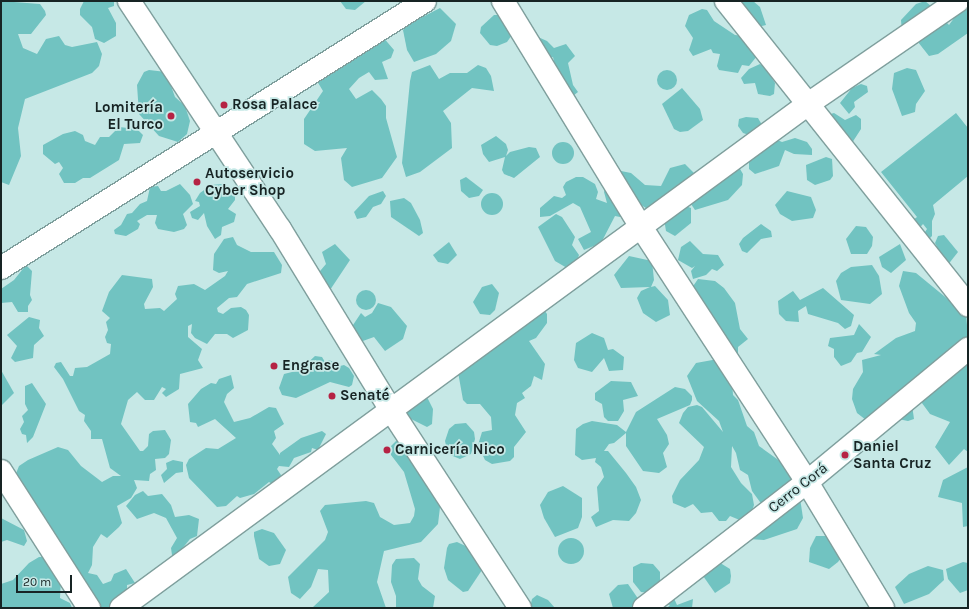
<!DOCTYPE html>
<meta charset="utf-8">
<style>
body{margin:0}
#map{position:relative;width:969px;height:609px;overflow:hidden;background:#c6e8e6;font-family:Karla,sans-serif}
div>[style]{position:absolute}
.forest>*{inset:0;background:#71c3c1}
.round{border-radius:50%}
.roads{filter:drop-shadow(1px 0 #7f9f9d) drop-shadow(-1px 0 #7f9f9d) drop-shadow(0 1px #7f9f9d) drop-shadow(0 -1px #7f9f9d)}
.street>*{height:22px;margin:-11px;padding:0 11px;transform-origin:11px;border-radius:11px;background:#fff}
.secondary>*{height:22px;margin:-11px;padding:0 11px;transform-origin:11px;border-radius:11px;background:#fff}
.dots>*{width:11px;height:11px;translate:-50% -50%;box-sizing:border-box;border:2px solid #c6e8e6;border-radius:50%}
span{translate:-50% -50%;white-space:nowrap;text-align:center;line-height:1.15;-webkit-text-stroke:3.5px #c6e8e6;paint-order:stroke}
.poi-label{font-size:15px;color:#172424;font-weight:700}
.left{translate:0 -50%;text-align:left}
.right{translate:-100% -50%;text-align:right}
.street-label{font-size:15px;color:#172424}
.frame{position:absolute;inset:0;border:2px solid #172424;pointer-events:none}
.scale{position:absolute;left:16px;top:575px;width:56px;height:18px;box-sizing:border-box;border:2px solid #172424;border-top:0;padding-left:5px;font-size:12px;line-height:14px;white-space:nowrap;color:#172424;-webkit-text-stroke:3px #c6e8e6;paint-order:stroke}
</style>
<div id="map">
<div class="forest">
<div style="clip-path:polygon(1px 1px,40px 4px,45px 11px,46px 15px,31px 34px,18px 34px,23px 48px,37px 54px,46px 39px,59px 36px,65px 45px,72px 47px,97px 42px,102px 54px,99px 66px,92px 73px,25px 99px,18px 128px,21px 156px,9px 185px,1px 182px)"></div>
<div style="clip-path:polygon(84px 1px,114px 1px,114px 6px,108px 8px,116px 23px,116px 36px,104px 43px,95px 39px,92px 27px,80px 15px,80px 9px)"></div>
<div style="clip-path:polygon(340px 1px,366px 1px,355px 10px,346px 9px)"></div>
<div style="clip-path:polygon(737px 1px,753px 1px,760px 7px,766px 25px,757px 27px)"></div>
<div style="clip-path:polygon(925px 1px,931px 6px,933px 13px,902px 32px,901px 20px,916px 4px)"></div>
<div style="clip-path:polygon(440px 8px,456px 24px,451px 41px,436px 54px,414px 62px,407px 50px,403px 30px,407px 25px)"></div>
<div style="clip-path:polygon(702px 9px,707px 10px,714px 21px,735px 35px,745px 36px,757px 56px,749px 66px,742px 65px,738px 73px,719px 70px,717px 66px,720px 54px,713px 53px,711px 49px,693px 56px,689px 50px,693px 38px,685px 26px,689px 15px)"></div>
<div style="clip-path:polygon(960px 10px,968px 10px,968px 33px,938px 54px,929px 56px,918px 42px,945px 21px,949px 25px)"></div>
<div style="clip-path:polygon(494px 15px,504px 15px,512px 35px,507px 42px,497px 46px,490px 45px,480px 33px,481px 27px)"></div>
<div style="clip-path:polygon(382px 36px,394px 50px,391px 58px,382px 62px,388px 79px,375px 80px,369px 72px,359px 78px,349px 89px,356px 99px,372px 90px,381px 99px,386px 106px,386px 118px,397px 157px,382px 178px,352px 187px,344px 180px,341px 158px,347px 148px,315px 151px,304px 144px,304px 119px,323px 91px,317px 81px)"></div>
<div style="clip-path:polygon(538px 37px,547px 41px,554px 48px,566px 44px,575px 56px,568px 63px,573px 85px,578px 92px,569px 99px,556px 72px,553px 57px,551px 58px)"></div>
<div style="clip-path:polygon(760px 64px,765px 67px,775px 83px,774px 94px,770px 96px,758px 94px,755px 83px,744px 84px,741px 78px,749px 69px)"></div>
<div style="clip-path:polygon(430px 65px,439px 79px,450px 73px,467px 73px,478px 65px,486px 68px,491px 76px,494px 91px,472px 88px,443px 111px,451px 123px,452px 148px,420px 172px,406px 177px,402px 163px,410px 81px,412px 72px)"></div>
<div style="clip-path:polygon(907px 68px,916px 70px,925px 91px,916px 104px,915px 112px,902px 116px,892px 89px,894px 73px)"></div>
<div style="clip-path:polygon(149px 70px,166px 72px,175px 97px,185px 106px,190px 121px,187px 134px,178px 142px,159px 136px,139px 114px,137px 85px,144px 72px)"></div>
<div class="round" style="left:657px;top:70px;width:20px;height:20px"></div>
<div style="clip-path:polygon(861px 84px,867px 86px,868px 92px,854px 102px,855px 107px,849px 114px,840px 103px,852px 88px)"></div>
<div style="clip-path:polygon(682px 88px,700px 109px,703px 120px,688px 131px,680px 132px,674px 129px,662px 104px)"></div>
<div style="clip-path:polygon(834px 113px,845px 120px,856px 115px,861px 119px,861px 129px,850px 146px,827px 115px)"></div>
<div style="clip-path:polygon(956px 113px,968px 128px,968px 176px,933px 205px,935px 214px,932px 221px,932px 236px,926px 242px,921px 238px,927px 229px,923px 224px,916px 232px,913px 220px,917px 217px,881px 172px)"></div>
<div style="clip-path:polygon(746px 117px,758px 118px,762px 125px,752px 136px,743px 133px,738px 126px,739px 119px)"></div>
<div style="clip-path:polygon(119px 127px,137px 129px,143px 135px,140px 143px,124px 144px,119px 160px,90px 178px,83px 178px,75px 183px,64px 183px,59px 174px,63px 168px,59px 162px,55px 164px,43px 154px,43px 145px,63px 134px,75px 131px,83px 135px,85px 141px,95px 145px,100px 137px,109px 137px)"></div>
<div style="clip-path:polygon(496px 136px,506px 144px,508px 150px,506px 156px,510px 152px,529px 147px,536px 148px,540px 157px,514px 178px,504px 174px,502px 170px,505px 157px,489px 162px,483px 154px,481px 145px)"></div>
<div style="clip-path:polygon(773px 138px,782px 142px,795px 138px,807px 142px,812px 149px,812px 155px,794px 154px,785px 150px,779px 166px,755px 174px,749px 169px,749px 160px)"></div>
<div class="round" style="left:552px;top:142px;width:22px;height:22px"></div>
<div style="clip-path:polygon(606px 153px,621px 171px,631px 173px,645px 185px,661px 186px,670px 168px,685px 164px,695px 174px,649px 210px,638px 203px,620px 217px,615px 216px,601px 243px,584px 250px,578px 239px,591px 232px,580px 207px,573px 203px,550px 216px,540px 217px,540px 208px,554px 196px,562px 198px,566px 195px,563px 187px,566px 182px,576px 177px,583px 177px,595px 184px,598px 192px,596px 199px,607px 203px,604px 192px,607px 183px)"></div>
<div style="clip-path:polygon(826px 157px,832px 159px,833px 176px,830px 180px,815px 185px,807px 180px,806px 165px)"></div>
<div style="clip-path:polygon(737px 164px,743px 174px,742px 185px,728px 200px,695px 210px,691px 204px,690px 191px)"></div>
<div style="clip-path:polygon(466px 177px,483px 190px,479px 196px,469px 198px,461px 191px,460px 180px)"></div>
<div style="clip-path:polygon(180px 184px,190px 195px,193px 204px,183px 214px,187px 225px,184px 229px,174px 232px,158px 229px,155px 223px,157px 215px,147px 215px,137px 221px,140px 224px,138px 229px,126px 236px,115px 234px,114px 230px,121px 225px,127px 214px,132px 213px,140px 204px,147px 201px,150px 187px,158px 186px,161px 191px,166px 191px)"></div>
<div style="clip-path:polygon(223px 184px,235px 189px,235px 200px,228px 209px,236px 214px,234px 222px,222px 227px,221px 235px,215px 239px,207px 226px,204px 213px,198px 220px,192px 218px,190px 212px,200px 206px,199px 202px,195px 201px,200px 193px,211px 185px)"></div>
<div style="clip-path:polygon(383px 191px,386px 196px,381px 204px,373px 207px,366px 217px,357px 219px,354px 212px,369px 196px)"></div>
<div style="clip-path:polygon(787px 191px,811px 197px,816px 210px,813px 218px,792px 221px,780px 214px,775px 205px)"></div>
<div class="round" style="left:481px;top:193px;width:22px;height:22px"></div>
<div style="clip-path:polygon(404px 198px,411px 203px,420px 220px,423px 233px,419px 236px,391px 217px,390px 201px)"></div>
<div style="clip-path:polygon(683px 205px,691px 208px,691px 223px,675px 236px,666px 231px,664px 219px)"></div>
<div style="clip-path:polygon(556px 214px,562px 217px,575px 237px,572px 245px,579px 255px,574px 269px,567px 268px,555px 261px,538px 227px)"></div>
<div style="clip-path:polygon(761px 224px,771px 231px,772px 237px,761px 239px,747px 253px,742px 251px,739px 244px,743px 238px)"></div>
<div style="clip-path:polygon(856px 226px,866px 227px,873px 237px,872px 246px,867px 254px,851px 254px,846px 239px)"></div>
<div style="clip-path:polygon(944px 235px,958px 252px,947px 266px,935px 243px,938px 236px)"></div>
<div style="clip-path:polygon(233px 237px,237px 245px,251px 252px,274px 252px,282px 265px,281px 273px,247px 284px,237px 297px,229px 298px,217px 308px,218px 312px,223px 314px,231px 308px,241px 307px,246px 310px,249px 315px,248px 330px,233px 338px,227px 334px,215px 334px,207px 344px,195px 338px,191px 333px,192px 324px,188px 326px,188px 337px,202px 349px,198px 360px,203px 368px,180px 374px,179px 389px,166px 397px,162px 393px,166px 389px,162px 387px,154px 400px,145px 400px,137px 392px,128px 400px,121px 424px,140px 451px,143px 451px,148px 446px,149px 434px,153px 431px,165px 430px,171px 440px,169px 454px,165px 458px,155px 459px,156px 470px,150px 474px,149px 481px,134px 480px,137px 488px,131px 498px,117px 506px,122px 523px,119px 527px,107px 538px,101px 534px,93px 547px,92px 565px,88px 573px,97px 575px,103px 584px,111px 581px,114px 574px,126px 569px,135px 583px,127px 585px,127px 591px,116px 597px,112px 608px,90px 608px,19px 512px,15px 514px,9px 505px,11px 486px,19px 466px,28px 460px,58px 447px,68px 450px,81px 466px,102px 482px,113px 476px,121px 476px,110px 468px,102px 439px,91px 439px,91px 431px,84px 421px,85px 415px,79px 411px,63px 379px,54px 367px,56px 363px,61px 362px,70px 376px,73px 376px,75px 368px,87px 367px,110px 354px,111px 344px,107px 343px,105px 337px,108px 330px,106px 322px,110px 318px,102px 311px,109px 292px,122px 275px,152px 279px,153px 287px,144px 304px,145px 309px,160px 308px,164px 311px,177px 299px,175px 294px,178px 286px,194px 284px,205px 290px,225px 276px,228px 271px,219px 273px,213px 270px,214px 254px,224px 239px)"></div>
<div style="clip-path:polygon(690px 241px,703px 254px,718px 255px,724px 265px,717px 271px,712px 269px,706px 275px,693px 279px,691px 271px,695px 266px,692px 268px,678px 260px,681px 247px)"></div>
<div style="clip-path:polygon(449px 242px,457px 255px,448px 264px,438px 262px,433px 255px)"></div>
<div style="clip-path:polygon(335px 244px,350px 260px,328px 293px,315px 277px,326px 264px,322px 252px)"></div>
<div style="clip-path:polygon(900px 244px,906px 260px,891px 273px,882px 267px,879px 257px)"></div>
<div style="clip-path:polygon(629px 256px,652px 261px,654px 280px,651px 287px,655px 286px,668px 300px,670px 315px,656px 322px,643px 313px,637px 298px,641px 291px,650px 287px,621px 288px,614px 275px)"></div>
<div style="clip-path:polygon(26px 265px,32px 271px,30px 295px,32px 300px,28px 306px,28px 312px,18px 312px,12px 302px,1px 303px,1px 289px,14px 280px)"></div>
<div style="clip-path:polygon(872px 265px,879px 276px,882px 294px,870px 304px,841px 300px,836px 281px,841px 273px,851px 267px)"></div>
<div style="clip-path:polygon(903px 271px,916px 273px,966px 314px,968px 336px,958px 347px,947px 350px,961px 366px,968px 366px,968px 452px,964px 449px,949px 465px,935px 447px,950px 422px,930px 414px,919px 399px,912px 405px,914px 419px,908px 421px,893px 418px,866px 420px,857px 413px,852px 399px,853px 389px,863px 372px,862px 360px,881px 355px,874px 354px,896px 338px,915px 331px,916px 323px,909px 313px,899px 286px)"></div>
<div style="clip-path:polygon(698px 279px,715px 281px,724px 288px,735px 303px,740px 329px,748px 339px,738px 347px,738px 355px,732px 357px,689px 292px)"></div>
<div style="clip-path:polygon(492px 284px,499px 293px,495px 310px,490px 315px,480px 314px,473px 302px,482px 287px)"></div>
<div style="clip-path:polygon(823px 288px,854px 315px,851px 326px,845px 329px,838px 323px,808px 314px,806px 306px,798px 311px,799px 322px,786px 321px,779px 314px,778px 301px,793px 291px,800px 300px)"></div>
<div class="round" style="left:356px;top:290px;width:20px;height:20px"></div>
<div style="clip-path:polygon(535px 297px,547px 314px,547px 323px,536px 338px,529px 341px,545px 364px,542px 380px,534px 376px,531px 386px,522px 393px,525px 398px,517px 403px,515px 415px,526px 432px,514px 447px,514px 457px,510px 461px,492px 464px,485px 460px,478px 445px,482px 432px,492px 430px,491px 417px,480px 404px,467px 404px,463px 400px,458px 372px)"></div>
<div style="clip-path:polygon(378px 303px,391px 307px,407px 326px,403px 339px,385px 351px,374px 337px,360px 342px,351px 328px,361px 313px,365px 317px,372px 313px)"></div>
<div style="clip-path:polygon(29px 317px,40px 320px,39px 328px,44px 336px,34px 345px,33px 358px,15px 362px,11px 358px,17px 346px,7px 335px)"></div>
<div style="clip-path:polygon(859px 324px,871px 337px,862px 352px,857px 353px,851px 362px,841px 366px,834px 357px,834px 349px,828px 346px,830px 338px,854px 335px)"></div>
<div style="clip-path:polygon(592px 333px,604px 338px,608px 350px,613px 349px,624px 357px,623px 370px,609px 371px,604px 358px,592px 372px,578px 368px,574px 360px,576px 343px)"></div>
<div style="clip-path:polygon(315px 356px,322px 357px,325px 362px,329px 360px,335px 363px,336px 367px,344px 365px,349px 368px,354px 376px,352px 385px,349px 387px,330px 382px,296px 398px,282px 395px,279px 388px,284px 374px,300px 370px)"></div>
<div style="clip-path:polygon(718px 359px,732px 382px,733px 395px,738px 400px,747px 426px,754px 432px,759px 446px,784px 464px,791px 479px,791px 487px,765px 505px,760px 502px,752px 491px,748px 475px,740px 470px,736px 453px,732px 446px,731px 467px,741px 483px,752px 494px,754px 505px,750px 517px,742px 521px,730px 516px,726px 521px,719px 521px,712px 512px,701px 513px,693px 504px,685px 508px,673px 503px,672px 496px,680px 480px,699px 460px,704px 447px,679px 423px,683px 413px,688px 407px,697px 405px,702px 407px,723px 432px,719px 421px,697px 401px,687px 376px,696px 363px)"></div>
<div style="clip-path:polygon(1px 370px,14px 393px,1px 406px)"></div>
<div style="clip-path:polygon(231px 375px,234px 388px,227px 394px,224px 402px,234px 422px,250px 418px,269px 407px,276px 408px,284px 424px,274px 431px,276px 438px,272px 444px,280px 455px,280px 453px,301px 438px,322px 431px,326px 434px,318px 450px,312px 448px,311px 452px,294px 458px,289px 467px,279px 466px,277px 469px,281px 475px,280px 481px,274px 485px,269px 482px,254px 494px,240px 498px,237px 496px,226px 506px,217px 507px,189px 478px,186px 465px,189px 459px,206px 448px,218px 449px,236px 438px,215px 419px,198px 427px,196px 423px,190px 422px,188px 404px,201px 389px,211px 383px,216px 384px,219px 379px)"></div>
<div style="clip-path:polygon(611px 381px,631px 382px,638px 396px,623px 400px,624px 411px,618px 421px,608px 421px,604px 417px,602px 404px,595px 400px,595px 393px)"></div>
<div style="clip-path:polygon(32px 383px,46px 404px,33px 437px,27px 443px,26px 435px,22px 434px,20px 429px,24px 422px,22px 416px,28px 410px,25px 404px,25px 386px)"></div>
<div style="clip-path:polygon(675px 387px,685px 389px,692px 396px,692px 400px,690px 405px,657px 419px,667px 435px,669px 444px,663px 453px,667px 467px,659px 473px,643px 471px,626px 446px,626px 433px,614px 443px,609px 444px,604px 451px,608px 451px,626px 473px,636px 487px,641px 500px,636px 513px,629px 521px,613px 520px,596px 527px,591px 517px,599px 511px,597px 487px,604px 477px,601px 467px,595px 462px,596px 458px,582px 460px,575px 455px,576px 429px,583px 424px,592px 421px,617px 425px,626px 432px,636px 412px)"></div>
<div style="clip-path:polygon(423px 389px,433px 409px,432px 424px,427px 427px,409px 418px,406px 410px)"></div>
<div style="clip-path:polygon(466px 423px,474px 432px,475px 439px,471px 454px,460px 459px,448px 454px,445px 441px,449px 429px,455px 424px)"></div>
<div style="clip-path:polygon(396px 441px,404px 442px,441px 499px,438px 524px,421px 542px,384px 551px,377px 582px,386px 608px,312px 608px,329px 592px,328px 570px,318px 569px,311px 587px,300px 599px,291px 593px,288px 577px,325px 540px,328px 532px,320px 511px,325px 505px,366px 501px,374px 503px,380px 517px,394px 525px,410px 523px,414px 516px,415px 509px,404px 472px,391px 455px,390px 447px)"></div>
<div style="clip-path:polygon(173px 460px,183px 462px,183px 472px,176px 473px,164px 483px,161px 475px,167px 469px,166px 463px)"></div>
<div style="clip-path:polygon(968px 467px,968px 526px,963px 527px,962px 503px,938px 497px,943px 480px)"></div>
<div style="clip-path:polygon(563px 486px,582px 498px,582px 517px,578px 528px,555px 537px,544px 518px,540px 505px,548px 492px)"></div>
<div style="clip-path:polygon(143px 491px,148px 496px,162px 494px,171px 505px,175px 517px,189px 515px,199px 519px,197px 536px,190px 539px,177px 555px,172px 555px,171px 548px,177px 538px,166px 518px,154px 513px,137px 519px,126px 506px,135px 495px)"></div>
<div style="clip-path:polygon(800px 498px,803px 518px,797px 529px,764px 540px,748px 539px)"></div>
<div style="clip-path:polygon(1px 518px,24px 530px,27px 541px,24px 546px,7px 540px,1px 542px)"></div>
<div style="clip-path:polygon(262px 529px,274px 533px,286px 550px,280px 564px,269px 566px,259px 559px,254px 536px,254px 532px)"></div>
<div style="clip-path:polygon(816px 536px,829px 536px,845px 552px,838px 562px,829px 569px,809px 562px,810px 548px)"></div>
<div class="round" style="left:558px;top:538px;width:26px;height:26px"></div>
<div style="clip-path:polygon(457px 542px,474px 550px,482px 564px,482px 570px,468px 591px,463px 592px,448px 580px,444px 568px,447px 548px,449px 544px)"></div>
<div style="clip-path:polygon(39px 557px,44px 557px,49px 568px,61px 580px,60px 598px,70px 603px,72px 608px,1px 608px,1px 584px,13px 580px,29px 563px)"></div>
<div style="clip-path:polygon(414px 558px,420px 564px,418px 579px,422px 586px,435px 596px,433px 608px,396px 608px,396px 596px,391px 582px,392px 565px,396px 559px)"></div>
<div style="clip-path:polygon(717px 561px,730px 569px,731px 576px,730px 583px,715px 593px,701px 573px)"></div>
<div style="clip-path:polygon(963px 562px,968px 563px,968px 590px,960px 593px,948px 579px,946px 569px)"></div>
<div style="clip-path:polygon(641px 563px,653px 564px,660px 572px,660px 585px,651px 593px,641px 592px,633px 582px,633px 567px)"></div>
<div style="clip-path:polygon(928px 566px,943px 570px,944px 580px,929px 594px,904px 604px,895px 587px,909px 574px)"></div>
<div style="clip-path:polygon(628px 584px,639px 600px,633px 608px,613px 608px,609px 594px,618px 585px)"></div>
<div style="clip-path:polygon(672px 594px,677px 605px,693px 599px,692px 608px,667px 608px,670px 605px,667px 604px)"></div>
<div style="clip-path:polygon(537px 595px,548px 600px,555px 608px,530px 608px,532px 599px)"></div>
</div>
<div class="roads">
<div class="street">
<div style="left:726px;top:1px;width:389px;rotate:51.5deg"></div>
<div style="left:1px;top:268px;width:501px;rotate:-32.2deg"></div>
<div style="left:1px;top:471px;width:163px;rotate:57.3deg"></div>
<div style="left:121px;top:608px;width:852px;rotate:-36.26deg"></div>
<div style="left:808px;top:104px;width:182px;rotate:-34.5deg"></div>
<div style="left:644px;top:608px;width:206px;rotate:-37.7deg"></div>
<div style="left:807px;top:482px;width:209px;rotate:-39.6deg"></div>
</div>
<div class="secondary">
<div style="left:129px;top:1px;width:273px;rotate:56.5deg"></div>
<div style="left:280px;top:229px;width:212px;rotate:58.5deg"></div>
<div style="left:391px;top:410px;width:236px;rotate:56.9deg"></div>
<div style="left:503px;top:1px;width:265px;rotate:58.6deg"></div>
<div style="left:641px;top:227px;width:304px;rotate:56.9deg"></div>
<div style="left:807px;top:482px;width:147px;rotate:58.9deg"></div>
</div>
</div>
<div class="dots">
<div style="left:224px;top:105px;background:#b52344"></div>
<div style="left:171px;top:116px;background:#b52344"></div>
<div style="left:197px;top:182px;background:#b52344"></div>
<div style="left:274px;top:366px;background:#b52344"></div>
<div style="left:332px;top:396px;background:#b52344"></div>
<div style="left:387px;top:450px;background:#b52344"></div>
<div style="left:845px;top:455px;background:#b52344"></div>
</div>
<div class="poi-label">
<span class="left" style="left:232px;top:105px">Rosa Palace</span>
<span class="right" style="left:163px;top:116px">Lomitería<br>El Turco</span>
<span class="left" style="left:205px;top:182px">Autoservicio<br>Cyber Shop</span>
<span class="left" style="left:282px;top:366px">Engrase</span>
<span class="left" style="left:340px;top:396px">Senaté</span>
<span class="left" style="left:853px;top:455px">Daniel<br>Santa Cruz</span>
<span class="left" style="left:395px;top:450px">Carnicería Nico</span>
</div>
<div class="street-label">
<span style="left:798px;top:488px;rotate:-38deg">Cerro Corá</span>
</div>
<div class="frame"></div>
<div class="scale">20 m</div>
</div>
